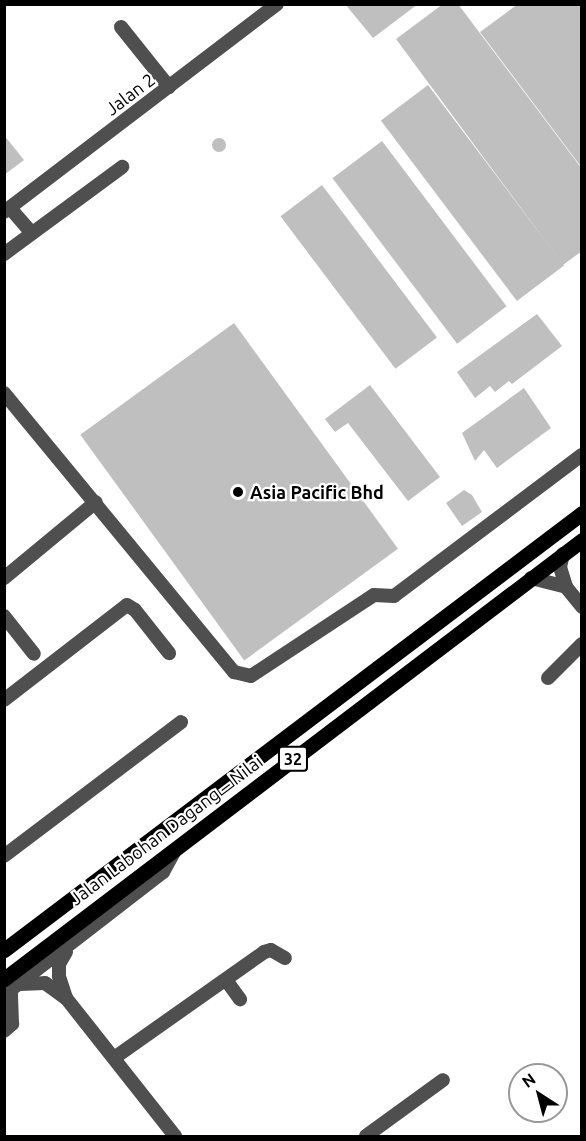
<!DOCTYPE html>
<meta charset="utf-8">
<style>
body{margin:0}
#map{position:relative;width:586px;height:1141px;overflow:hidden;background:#fff;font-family:Ubuntu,sans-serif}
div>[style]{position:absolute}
.building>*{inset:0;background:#bfbfbf;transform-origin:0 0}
.round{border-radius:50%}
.minor>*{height:14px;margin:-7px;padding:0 7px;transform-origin:7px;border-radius:7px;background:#4f4f4f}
.major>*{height:15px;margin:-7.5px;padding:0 7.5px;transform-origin:7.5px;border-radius:7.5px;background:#000}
.dots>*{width:16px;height:16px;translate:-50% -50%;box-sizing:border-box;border:3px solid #fff;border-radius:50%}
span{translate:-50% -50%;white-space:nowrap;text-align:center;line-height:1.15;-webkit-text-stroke:4.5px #fff;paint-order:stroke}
.shield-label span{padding:2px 4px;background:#fff;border:2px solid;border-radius:4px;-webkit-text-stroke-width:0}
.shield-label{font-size:16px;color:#000;font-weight:700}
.street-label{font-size:18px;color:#000}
.poi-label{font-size:18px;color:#000;font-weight:700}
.left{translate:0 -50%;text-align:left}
.frame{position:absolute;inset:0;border:6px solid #000;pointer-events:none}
.north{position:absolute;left:508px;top:1063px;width:60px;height:60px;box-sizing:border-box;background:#fff;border:2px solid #999;border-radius:50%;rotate:324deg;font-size:16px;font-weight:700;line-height:24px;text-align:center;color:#000}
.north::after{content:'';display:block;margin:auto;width:21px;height:27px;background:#000;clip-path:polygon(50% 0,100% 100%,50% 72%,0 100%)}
</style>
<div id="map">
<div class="building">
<div style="clip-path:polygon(345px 4px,418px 4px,373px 38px)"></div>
<div style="clip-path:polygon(443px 4px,458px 4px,582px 169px,582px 251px,563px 265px,396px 39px)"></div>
<div style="clip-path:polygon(518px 4px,582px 4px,582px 168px,480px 32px)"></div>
<div style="left:428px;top:85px;width:226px;height:59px;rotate:53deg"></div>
<div style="clip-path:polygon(4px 135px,24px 160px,4px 175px)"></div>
<div class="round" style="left:212px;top:138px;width:14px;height:14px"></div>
<div style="left:382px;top:141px;width:207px;height:62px;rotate:53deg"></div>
<div style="left:322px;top:185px;width:191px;height:52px;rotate:53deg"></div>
<div style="clip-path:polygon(537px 314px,562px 346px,512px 384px,509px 381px,495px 392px,490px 386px,475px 398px,457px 372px)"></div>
<div style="left:234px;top:323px;width:279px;height:190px;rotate:54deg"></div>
<div style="clip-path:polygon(370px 385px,440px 477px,408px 501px,348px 423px,335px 432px,325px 419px)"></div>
<div style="clip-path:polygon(524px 388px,551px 428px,497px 468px,484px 450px,475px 461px,462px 433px)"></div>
<div style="clip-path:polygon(464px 490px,472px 495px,482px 512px,462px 526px,446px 503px)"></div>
</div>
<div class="minor">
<div style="left:121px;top:27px;width:77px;rotate:51.3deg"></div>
<div style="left:10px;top:208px;width:33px;rotate:49deg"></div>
<div style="left:4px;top:212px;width:343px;rotate:-37.3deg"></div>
<div style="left:4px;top:254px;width:147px;rotate:-36.4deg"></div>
<div style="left:4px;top:393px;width:362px;rotate:50.5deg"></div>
<div style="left:234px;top:672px;width:17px;rotate:13deg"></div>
<div style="left:251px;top:676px;width:147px;rotate:-33.4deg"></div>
<div style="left:374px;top:595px;width:20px;rotate:3deg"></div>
<div style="left:394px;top:596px;width:235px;rotate:-36.9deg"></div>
<div style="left:563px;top:554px;width:13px;rotate:103deg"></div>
<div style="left:560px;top:567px;width:21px;rotate:73deg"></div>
<div style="left:566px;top:587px;width:26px;rotate:51deg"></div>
<div style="left:4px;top:578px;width:119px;rotate:-39.6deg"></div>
<div style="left:531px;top:578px;width:36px;rotate:14deg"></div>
<div style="left:4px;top:616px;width:48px;rotate:51.7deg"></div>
<div style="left:548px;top:678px;width:48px;rotate:-45deg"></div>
<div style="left:4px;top:700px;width:155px;rotate:-37.7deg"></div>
<div style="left:127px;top:605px;width:9px;rotate:32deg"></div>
<div style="left:135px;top:610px;width:55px;rotate:51.7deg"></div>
<div style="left:4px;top:856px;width:222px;rotate:-37.1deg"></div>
<div style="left:226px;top:980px;width:24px;rotate:54deg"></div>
<div style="left:20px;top:984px;width:25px;rotate:-2deg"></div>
<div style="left:45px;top:983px;width:26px;rotate:36deg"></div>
<div style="left:66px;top:998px;width:23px;rotate:-108deg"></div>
<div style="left:59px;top:976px;width:12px;rotate:-90deg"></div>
<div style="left:59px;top:964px;width:14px;rotate:-60deg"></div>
<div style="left:4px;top:995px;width:201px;rotate:-37.7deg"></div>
<div style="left:163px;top:872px;width:25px;rotate:-61deg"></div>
<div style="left:66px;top:998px;width:176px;rotate:51.7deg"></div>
<div style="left:4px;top:1031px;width:11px;rotate:-41deg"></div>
<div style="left:12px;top:1024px;width:34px;rotate:-92deg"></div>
<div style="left:114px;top:1058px;width:184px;rotate:-35.2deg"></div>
<div style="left:264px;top:952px;width:7px;rotate:-16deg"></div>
<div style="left:271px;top:950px;width:16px;rotate:30deg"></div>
<div style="left:366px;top:1136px;width:95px;rotate:-36deg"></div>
</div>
<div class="major">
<div style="left:4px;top:950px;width:725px;rotate:-37.09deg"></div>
<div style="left:4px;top:979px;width:726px;rotate:-37.22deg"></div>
</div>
<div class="dots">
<div style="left:238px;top:492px;background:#000"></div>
</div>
<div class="shield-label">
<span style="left:293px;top:759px">32</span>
</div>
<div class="street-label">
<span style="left:130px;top:94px;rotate:-37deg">Jalan 2</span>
<span style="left:166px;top:830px;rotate:-37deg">Jalan Labohan Dagang ‒ Nilai</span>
</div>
<div class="poi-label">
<span class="left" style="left:250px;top:492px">Asia Pacific Bhd</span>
</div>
<div class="frame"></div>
<div class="north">N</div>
</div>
